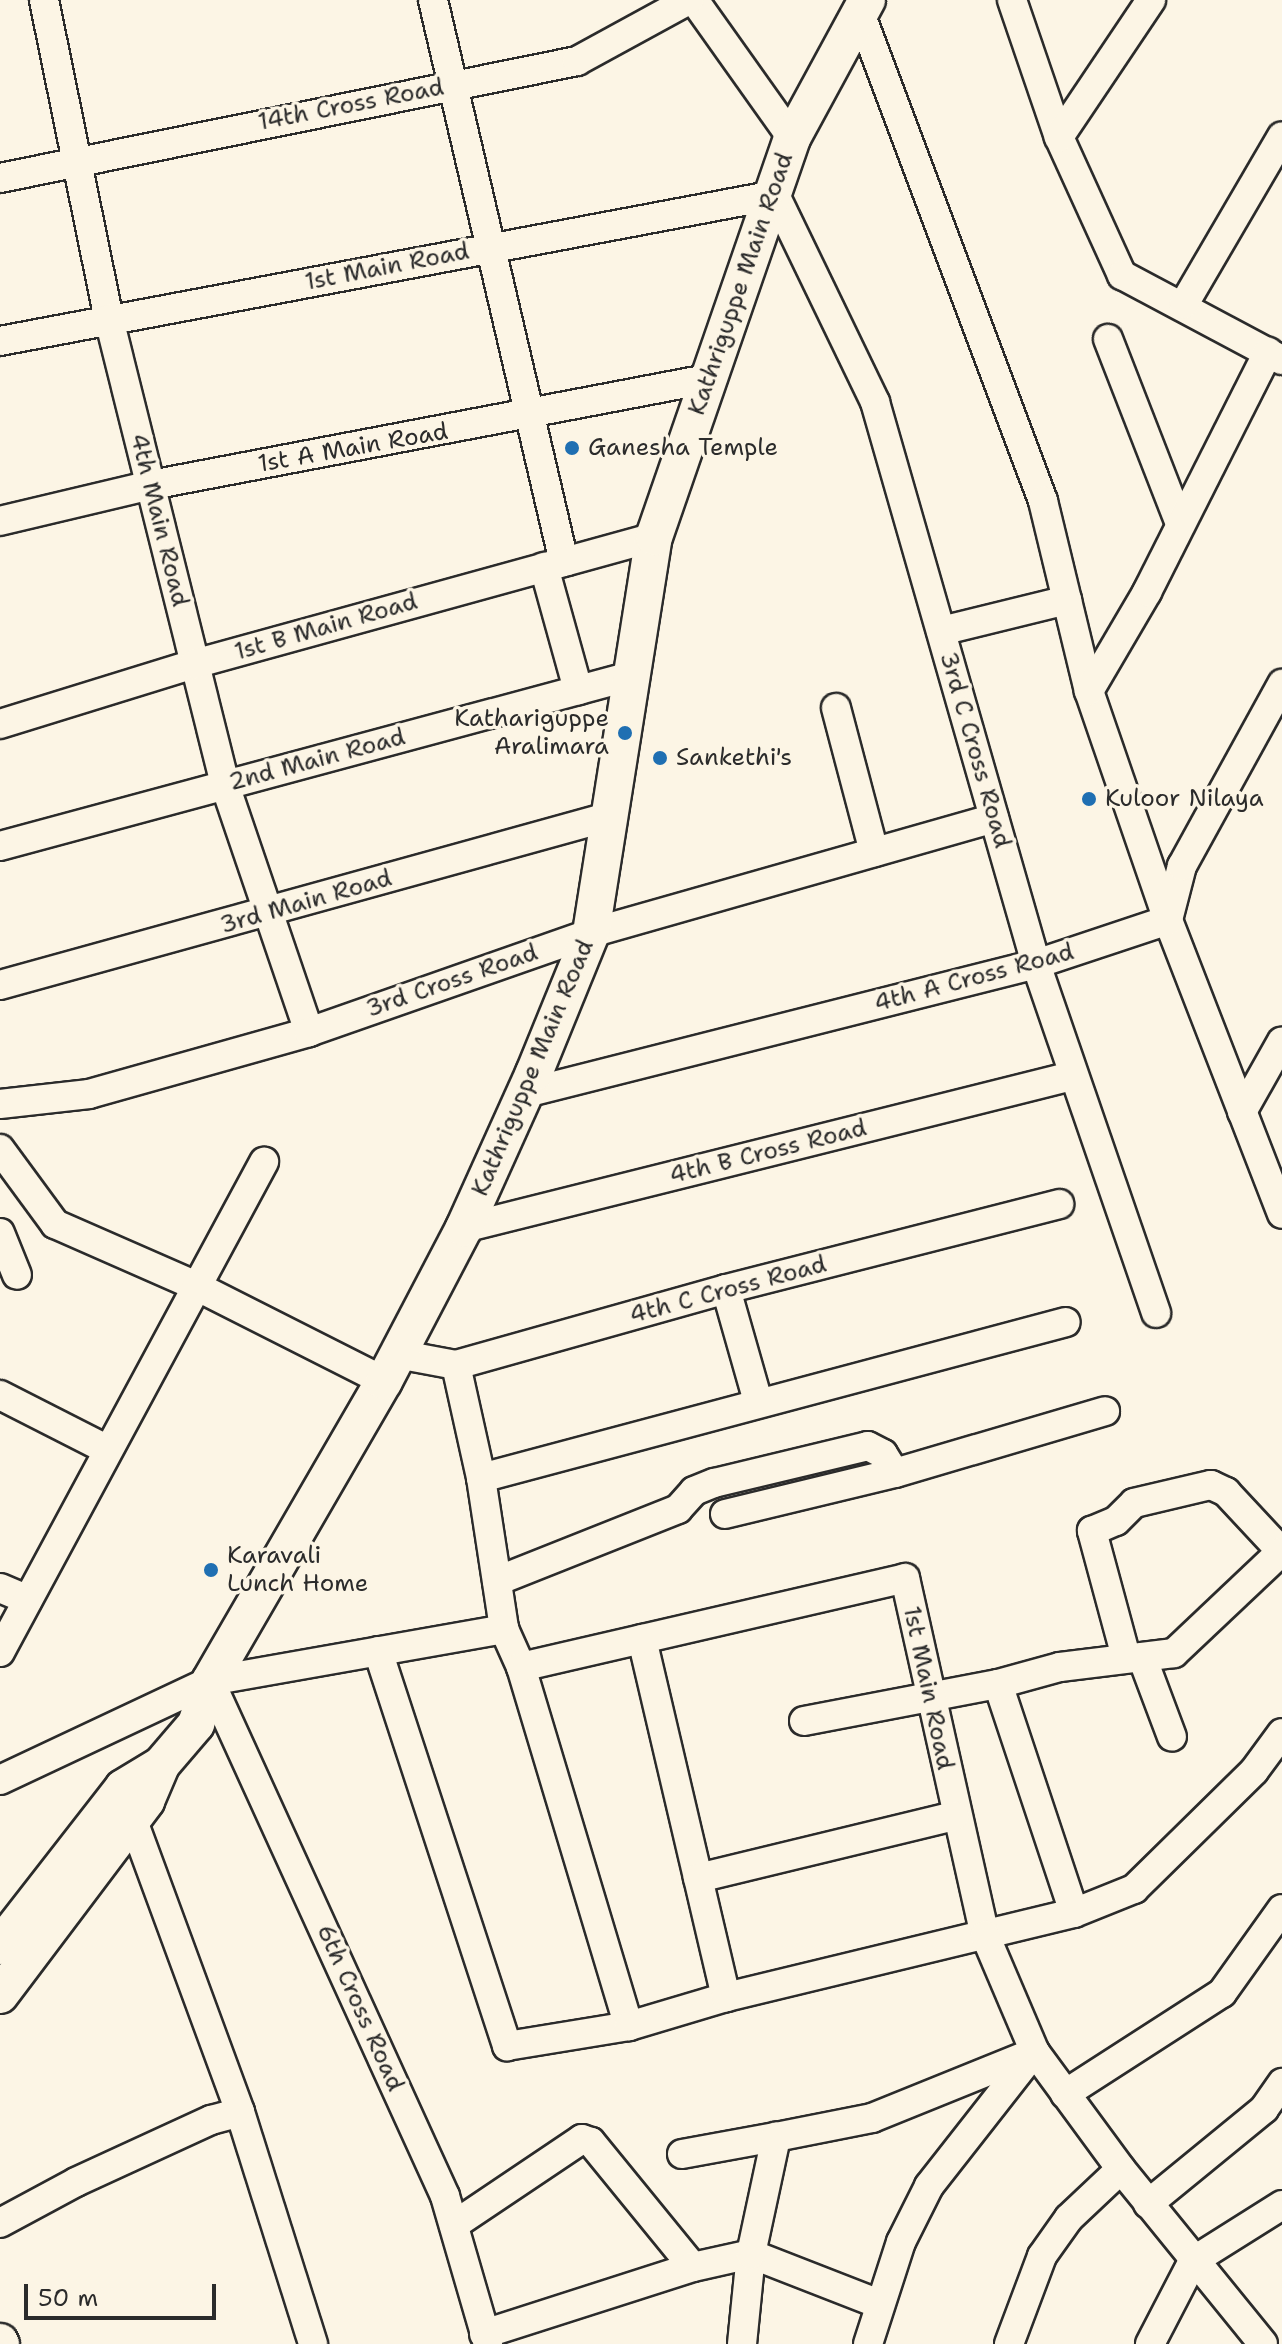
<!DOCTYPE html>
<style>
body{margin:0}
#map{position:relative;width:1282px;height:2344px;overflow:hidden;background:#fcf5e5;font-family:"Shantell Sans",sans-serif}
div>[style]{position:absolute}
.roads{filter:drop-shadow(2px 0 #2b2b2b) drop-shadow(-2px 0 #2b2b2b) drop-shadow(0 2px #2b2b2b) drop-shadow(0 -2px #2b2b2b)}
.minor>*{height:28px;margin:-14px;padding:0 14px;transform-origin:14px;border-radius:14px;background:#fcf5e5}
.major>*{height:36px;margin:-18px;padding:0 18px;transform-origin:18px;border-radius:18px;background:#fcf5e5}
.dots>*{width:22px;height:22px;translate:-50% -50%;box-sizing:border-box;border:4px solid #fcf5e5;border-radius:50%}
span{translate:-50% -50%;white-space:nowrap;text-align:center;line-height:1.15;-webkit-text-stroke:7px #fcf5e5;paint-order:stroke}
.street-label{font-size:24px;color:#2b2b2b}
.poi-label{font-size:24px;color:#2b2b2b}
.left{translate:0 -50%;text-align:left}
.right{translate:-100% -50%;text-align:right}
.scale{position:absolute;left:24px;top:2284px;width:192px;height:36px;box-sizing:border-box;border:4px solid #2b2b2b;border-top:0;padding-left:10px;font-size:24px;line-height:28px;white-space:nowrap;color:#2b2b2b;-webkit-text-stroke:6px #fcf5e5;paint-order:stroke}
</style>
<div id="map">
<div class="roads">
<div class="minor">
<div style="left:44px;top:0;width:326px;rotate:78.5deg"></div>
<div style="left:109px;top:319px;width:480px;rotate:76deg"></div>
<div style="left:225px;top:785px;width:261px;rotate:71.2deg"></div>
<div style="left:433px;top:0;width:577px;rotate:76.88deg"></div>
<div style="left:694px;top:0;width:169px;rotate:54.6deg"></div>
<div style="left:1012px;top:0;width:145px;rotate:71.1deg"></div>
<div style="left:1059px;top:137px;width:152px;rotate:65.5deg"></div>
<div style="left:1122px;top:275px;width:181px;rotate:28deg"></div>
<div style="left:860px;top:13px;width:521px;rotate:69.44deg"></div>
<div style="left:1043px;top:501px;width:195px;rotate:76.4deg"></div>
<div style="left:1089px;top:691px;width:242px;rotate:71deg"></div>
<div style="left:1168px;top:920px;width:315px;rotate:68.8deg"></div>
<div style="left:1059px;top:137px;width:165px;rotate:-56.1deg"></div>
<div style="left:0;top:178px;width:589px;rotate:-11.46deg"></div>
<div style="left:577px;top:61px;width:128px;rotate:-28.6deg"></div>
<div style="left:1184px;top:304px;width:194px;rotate:-59.7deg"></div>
<div style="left:1108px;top:339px;width:195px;rotate:68.7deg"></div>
<div style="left:0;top:341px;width:789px;rotate:-10.67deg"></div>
<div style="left:775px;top:195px;width:230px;rotate:64.2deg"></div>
<div style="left:875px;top:402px;width:585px;rotate:74.01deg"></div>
<div style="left:1036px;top:964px;width:369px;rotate:71deg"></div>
<div style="left:0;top:521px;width:155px;rotate:-13.4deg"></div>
<div style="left:151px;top:485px;width:566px;rotate:-10.79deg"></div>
<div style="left:544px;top:567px;width:128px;rotate:74.5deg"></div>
<div style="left:941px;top:631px;width:130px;rotate:-13.8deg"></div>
<div style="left:1089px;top:691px;width:115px;rotate:-59.6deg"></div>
<div style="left:1147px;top:592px;width:269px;rotate:-63.2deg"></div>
<div style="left:836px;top:708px;width:149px;rotate:75.2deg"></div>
<div style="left:0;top:724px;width:203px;rotate:-17.2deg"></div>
<div style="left:194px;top:664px;width:477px;rotate:-15.4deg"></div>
<div style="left:0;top:846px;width:657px;rotate:-15.09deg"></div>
<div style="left:0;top:985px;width:634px;rotate:-15.46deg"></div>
<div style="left:522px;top:1094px;width:530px;rotate:-14.19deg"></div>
<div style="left:1036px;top:964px;width:139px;rotate:-18.4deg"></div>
<div style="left:1168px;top:920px;width:56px;rotate:-75.5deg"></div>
<div style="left:1182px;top:866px;width:208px;rotate:-61.2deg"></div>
<div style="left:0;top:1104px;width:90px;rotate:-6.4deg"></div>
<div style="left:89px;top:1094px;width:229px;rotate:-15.7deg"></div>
<div style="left:309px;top:1032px;width:299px;rotate:-19.3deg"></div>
<div style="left:591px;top:933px;width:419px;rotate:-15.9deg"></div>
<div style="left:1242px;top:1112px;width:81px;rotate:-60.6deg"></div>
<div style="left:0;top:1149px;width:93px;rotate:53.7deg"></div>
<div style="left:55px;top:1224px;width:154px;rotate:23.7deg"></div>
<div style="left:196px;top:1286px;width:211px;rotate:26.8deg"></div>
<div style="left:464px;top:1228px;width:627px;rotate:-14.04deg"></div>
<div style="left:0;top:1233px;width:45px;rotate:68deg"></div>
<div style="left:726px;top:1289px;width:116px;rotate:74.1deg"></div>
<div style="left:397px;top:1354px;width:60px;rotate:10.6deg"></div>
<div style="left:456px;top:1365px;width:280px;rotate:-15.7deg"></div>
<div style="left:726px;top:1289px;width:344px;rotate:-14.3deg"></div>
<div style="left:456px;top:1365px;width:116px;rotate:77.5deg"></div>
<div style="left:481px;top:1478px;width:153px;rotate:81.3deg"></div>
<div style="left:0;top:1395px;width:121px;rotate:27deg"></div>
<div style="left:481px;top:1478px;width:605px;rotate:-14.93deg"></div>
<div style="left:725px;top:1514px;width:175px;rotate:-13.6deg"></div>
<div style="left:895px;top:1473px;width:219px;rotate:-16.4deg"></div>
<div style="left:497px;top:1581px;width:195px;rotate:-21.7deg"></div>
<div style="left:678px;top:1509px;width:24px;rotate:-48deg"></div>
<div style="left:694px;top:1491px;width:22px;rotate:-22deg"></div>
<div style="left:714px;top:1483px;width:158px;rotate:-13.5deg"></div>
<div style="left:868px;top:1446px;width:17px;rotate:28deg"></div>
<div style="left:883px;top:1454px;width:22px;rotate:58deg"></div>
<div style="left:0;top:1588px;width:30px;rotate:23deg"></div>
<div style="left:642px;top:1639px;width:368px;rotate:76.8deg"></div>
<div style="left:378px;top:1651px;width:416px;rotate:71.9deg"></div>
<div style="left:507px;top:2046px;width:124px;rotate:-9.3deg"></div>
<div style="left:0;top:1652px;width:557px;rotate:-61.69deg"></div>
<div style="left:1126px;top:1657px;width:131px;rotate:-105.1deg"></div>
<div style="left:1092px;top:1531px;width:26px;rotate:-23deg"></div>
<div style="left:1116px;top:1521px;width:25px;rotate:-45deg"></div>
<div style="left:1134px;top:1503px;width:79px;rotate:-13.2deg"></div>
<div style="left:1211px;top:1485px;width:17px;rotate:25deg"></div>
<div style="left:1226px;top:1492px;width:82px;rotate:47deg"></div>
<div style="left:1142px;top:1657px;width:85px;rotate:69.4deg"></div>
<div style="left:521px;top:1667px;width:375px;rotate:73.3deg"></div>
<div style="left:629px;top:2026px;width:101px;rotate:-16.6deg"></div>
<div style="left:726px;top:1997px;width:358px;rotate:-13.6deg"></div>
<div style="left:1074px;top:1913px;width:65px;rotate:-21.8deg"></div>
<div style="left:1134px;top:1889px;width:168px;rotate:-44.5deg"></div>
<div style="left:1254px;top:1771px;width:47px;rotate:-53.6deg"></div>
<div style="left:210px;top:1681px;width:566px;rotate:65.47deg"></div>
<div style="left:445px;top:2196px;width:154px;rotate:73.8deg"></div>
<div style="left:998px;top:1684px;width:241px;rotate:71.6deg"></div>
<div style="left:804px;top:1721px;width:197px;rotate:-10.8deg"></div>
<div style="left:998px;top:1684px;width:64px;rotate:-15.3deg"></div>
<div style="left:1060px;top:1667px;width:115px;rotate:-7deg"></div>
<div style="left:1174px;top:1653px;width:149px;rotate:-43.4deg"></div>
<div style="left:0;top:1780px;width:232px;rotate:-25.2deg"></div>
<div style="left:210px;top:1681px;width:299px;rotate:-10deg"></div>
<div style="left:504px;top:1629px;width:42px;rotate:65.9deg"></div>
<div style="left:521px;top:1667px;width:394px;rotate:-13deg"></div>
<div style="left:905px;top:1578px;width:366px;rotate:77.4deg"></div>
<div style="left:985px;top:1935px;width:127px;rotate:66.9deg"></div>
<div style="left:1035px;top:2052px;width:145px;rotate:53.7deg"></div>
<div style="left:1121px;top:2169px;width:225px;rotate:50.9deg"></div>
<div style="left:132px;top:1818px;width:313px;rotate:69.8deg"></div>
<div style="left:240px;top:2112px;width:243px;rotate:72.5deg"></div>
<div style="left:698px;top:1878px;width:264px;rotate:-13.6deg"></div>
<div style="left:1065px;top:2094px;width:187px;rotate:-32.8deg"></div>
<div style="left:1222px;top:1993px;width:103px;rotate:-54.5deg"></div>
<div style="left:682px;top:2154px;width:96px;rotate:-10.3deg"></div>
<div style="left:1148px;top:2204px;width:150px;rotate:-39.3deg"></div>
<div style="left:1264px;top:2109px;width:32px;rotate:-55deg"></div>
<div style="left:0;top:2223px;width:86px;rotate:-28.3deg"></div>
<div style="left:76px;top:2182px;width:149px;rotate:-24.7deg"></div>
<div style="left:211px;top:2120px;width:30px;rotate:-15deg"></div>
<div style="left:454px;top:2225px;width:154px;rotate:-33.9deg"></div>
<div style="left:582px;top:2139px;width:9px;rotate:18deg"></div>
<div style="left:591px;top:2142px;width:161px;rotate:50.8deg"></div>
<div style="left:484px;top:2334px;width:219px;rotate:-17.8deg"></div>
<div style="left:693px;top:2267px;width:59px;rotate:-12.6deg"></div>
<div style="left:751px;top:2254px;width:137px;rotate:21.3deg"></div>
<div style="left:742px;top:2344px;width:90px;rotate:-84.3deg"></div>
<div style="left:751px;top:2254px;width:120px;rotate:-77.9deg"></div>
<div style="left:776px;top:2137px;width:98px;rotate:-11.2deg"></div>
<div style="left:872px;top:2118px;width:176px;rotate:-22deg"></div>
<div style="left:868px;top:2344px;width:107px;rotate:-72.1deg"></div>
<div style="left:901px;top:2242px;width:63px;rotate:-63.4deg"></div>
<div style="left:929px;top:2186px;width:165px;rotate:-51.9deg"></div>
<div style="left:1009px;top:2344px;width:94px;rotate:-69.4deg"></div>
<div style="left:1042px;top:2256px;width:47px;rotate:-54.6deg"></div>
<div style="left:1069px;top:2218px;width:71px;rotate:-43.3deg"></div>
<div style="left:1150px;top:2344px;width:93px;rotate:-62.6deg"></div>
<div style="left:1193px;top:2261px;width:105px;rotate:-32.2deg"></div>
</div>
<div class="major">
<div style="left:0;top:1946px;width:200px;rotate:-52.1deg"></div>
<div style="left:123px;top:1788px;width:44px;rotate:-31.2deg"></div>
<div style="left:0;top:1995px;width:243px;rotate:-53deg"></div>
<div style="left:146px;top:1801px;width:39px;rotate:-67deg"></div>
<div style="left:161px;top:1765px;width:54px;rotate:-49.5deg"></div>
<div style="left:196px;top:1724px;width:45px;rotate:-72deg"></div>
<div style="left:210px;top:1681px;width:347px;rotate:-59.9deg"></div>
<div style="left:384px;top:1381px;width:173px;rotate:-62.4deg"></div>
<div style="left:464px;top:1228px;width:170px;rotate:-65.7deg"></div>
<div style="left:534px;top:1073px;width:151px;rotate:-67.8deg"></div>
<div style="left:591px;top:933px;width:401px;rotate:-81deg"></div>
<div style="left:654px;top:537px;width:422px;rotate:-70.9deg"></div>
<div style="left:792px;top:138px;width:157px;rotate:-61.5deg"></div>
<div style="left:0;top:2342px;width:2px;rotate:63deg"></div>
</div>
</div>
<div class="dots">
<div style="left:572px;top:448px;background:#1f6fb2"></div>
<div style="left:625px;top:733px;background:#1f6fb2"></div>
<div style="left:660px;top:758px;background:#1f6fb2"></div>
<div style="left:1089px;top:799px;background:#1f6fb2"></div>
<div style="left:211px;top:1570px;background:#1f6fb2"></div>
</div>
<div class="street-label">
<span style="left:351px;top:105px;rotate:-11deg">14th Cross Road</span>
<span style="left:387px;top:267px;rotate:-11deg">1st Main Road</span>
<span style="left:741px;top:284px;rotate:-71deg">Kathriguppe Main Road</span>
<span style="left:353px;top:448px;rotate:-10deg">1st A Main Road</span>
<span style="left:159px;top:520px;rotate:76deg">4th Main Road</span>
<span style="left:326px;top:627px;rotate:-16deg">1st B Main Road</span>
<span style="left:975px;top:750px;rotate:74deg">3rd C Cross Road</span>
<span style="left:317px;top:760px;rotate:-15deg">2nd Main Road</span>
<span style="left:306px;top:902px;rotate:-16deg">3rd Main Road</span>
<span style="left:974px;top:978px;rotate:-15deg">4th A Cross Road</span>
<span style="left:452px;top:981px;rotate:-19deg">3rd Cross Road</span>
<span style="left:533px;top:1068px;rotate:-67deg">Kathriguppe Main Road</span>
<span style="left:768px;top:1152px;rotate:-14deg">4th B Cross Road</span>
<span style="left:728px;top:1290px;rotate:-15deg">4th C Cross Road</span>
<span style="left:928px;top:1688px;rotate:78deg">1st Main Road</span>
<span style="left:360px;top:2008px;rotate:66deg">6th Cross Road</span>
</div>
<div class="poi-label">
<span class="left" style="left:588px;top:448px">Ganesha Temple</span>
<span class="right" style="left:609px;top:733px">Kathariguppe<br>Aralimara</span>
<span class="left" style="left:676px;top:758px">Sankethi's</span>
<span class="left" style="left:1105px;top:799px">Kuloor Nilaya</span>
<span class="left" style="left:227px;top:1570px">Karavali<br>Lunch Home</span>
</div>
<div class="scale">50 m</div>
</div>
